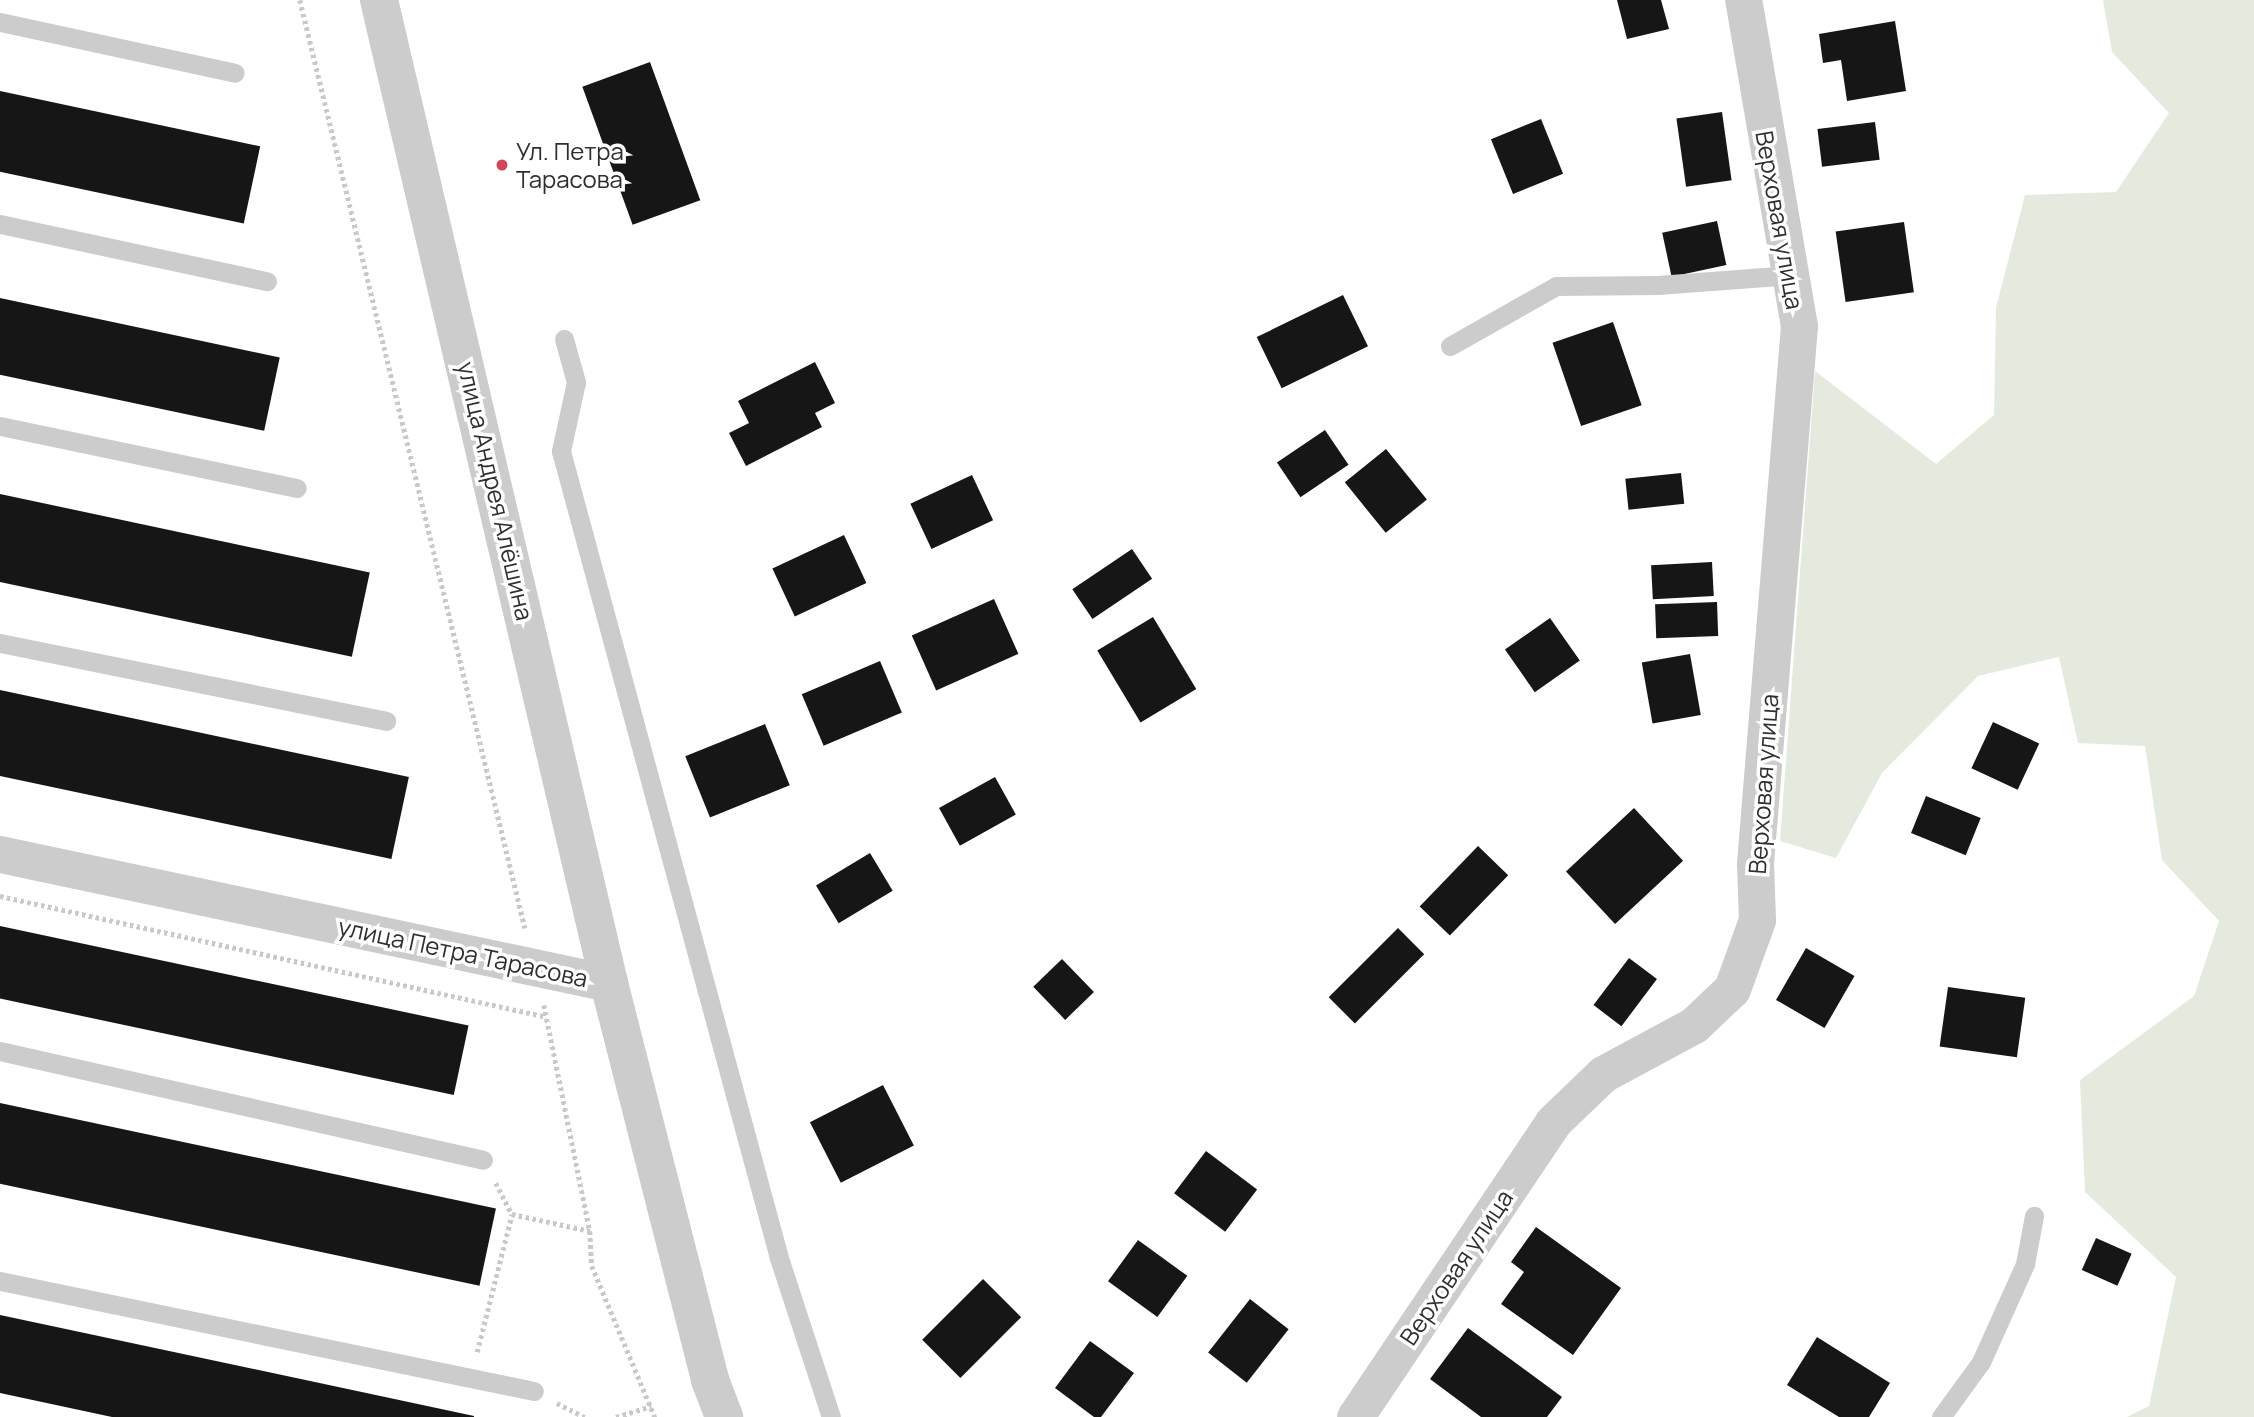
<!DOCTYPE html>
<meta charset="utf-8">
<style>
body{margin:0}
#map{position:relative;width:2254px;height:1417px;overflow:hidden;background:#fff;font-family:Manrope,sans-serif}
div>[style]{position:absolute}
.green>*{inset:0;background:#e5eade}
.building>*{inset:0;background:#161616;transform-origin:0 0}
.path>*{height:4.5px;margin-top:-2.25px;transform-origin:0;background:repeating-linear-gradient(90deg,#c9c9c9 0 3.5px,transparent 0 7px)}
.service>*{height:19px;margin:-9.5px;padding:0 9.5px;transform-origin:9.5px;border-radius:9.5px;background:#ccc}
.minor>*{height:37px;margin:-18.5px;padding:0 18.5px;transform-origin:18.5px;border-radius:18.5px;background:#ccc}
.tertiary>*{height:38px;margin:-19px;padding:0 19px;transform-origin:19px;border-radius:19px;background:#ccc}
.dots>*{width:19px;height:19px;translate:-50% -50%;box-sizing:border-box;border:4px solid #fff;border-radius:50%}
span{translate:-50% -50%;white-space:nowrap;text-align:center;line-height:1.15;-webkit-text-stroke:7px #fff;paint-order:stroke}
.poi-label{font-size:24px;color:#2f2f2f}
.left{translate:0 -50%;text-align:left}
.street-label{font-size:24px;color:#2f2f2f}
</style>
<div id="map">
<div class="green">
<div style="clip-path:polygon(2103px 0,2254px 0,2254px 1417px,2127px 1417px,2149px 1406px,2176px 1277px,2085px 1192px,2080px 1080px,2194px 996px,2219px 921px,2162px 860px,2145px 746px,2078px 743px,2059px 657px,1978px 676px,1882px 773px,1836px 858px,1780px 841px,1815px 371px,1936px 464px,1994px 415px,1996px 308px,2025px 195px,2116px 192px,2169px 113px,2112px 52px)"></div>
</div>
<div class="building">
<div style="clip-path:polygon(1617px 0,1661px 0,1669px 29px,1627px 39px)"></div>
<div style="clip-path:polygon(1895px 21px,1906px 91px,1847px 101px,1841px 60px,1823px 63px,1819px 34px)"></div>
<div style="left:650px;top:62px;width:147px;height:72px;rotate:70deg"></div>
<div style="left:0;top:91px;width:266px;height:79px;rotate:12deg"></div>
<div style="left:1722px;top:112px;width:69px;height:46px;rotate:82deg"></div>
<div style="left:1541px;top:119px;width:59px;height:54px;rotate:68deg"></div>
<div style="left:1875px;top:122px;width:38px;height:58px;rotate:83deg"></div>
<div style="left:1717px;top:221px;width:45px;height:56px;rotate:78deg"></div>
<div style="left:1904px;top:222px;width:71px;height:69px;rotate:82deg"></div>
<div style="left:1343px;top:295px;width:57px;height:96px;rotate:64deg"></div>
<div style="left:0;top:298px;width:286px;height:75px;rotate:12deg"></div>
<div style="left:1613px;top:322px;width:88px;height:64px;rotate:71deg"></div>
<div style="clip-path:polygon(815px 362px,835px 403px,815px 413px,822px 427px,746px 466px,729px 433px,749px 423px,738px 401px)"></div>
<div style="left:1325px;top:430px;width:42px;height:58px;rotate:56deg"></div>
<div style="left:1386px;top:449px;width:65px;height:53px;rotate:51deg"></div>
<div style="left:1681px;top:473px;width:31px;height:56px;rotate:84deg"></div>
<div style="left:972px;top:475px;width:50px;height:68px;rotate:65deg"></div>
<div style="left:0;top:494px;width:378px;height:86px;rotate:12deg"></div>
<div style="left:844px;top:535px;width:53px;height:79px;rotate:65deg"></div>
<div style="left:1132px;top:549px;width:36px;height:72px;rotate:56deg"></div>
<div style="left:1712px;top:562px;width:34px;height:61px;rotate:87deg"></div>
<div style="left:994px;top:599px;width:60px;height:90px;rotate:66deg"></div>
<div style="left:1717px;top:602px;width:34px;height:62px;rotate:88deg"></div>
<div style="left:1153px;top:617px;width:84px;height:65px;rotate:59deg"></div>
<div style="left:1550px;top:618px;width:52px;height:55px;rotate:55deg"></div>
<div style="left:1690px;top:654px;width:62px;height:49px;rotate:80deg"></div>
<div style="left:880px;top:661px;width:56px;height:85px;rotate:67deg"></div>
<div style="left:0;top:690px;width:418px;height:84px;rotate:12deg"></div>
<div style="left:1993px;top:722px;width:51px;height:51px;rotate:25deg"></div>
<div style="left:765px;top:724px;width:66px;height:86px;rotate:68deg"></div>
<div style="left:995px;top:777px;width:43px;height:64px;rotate:61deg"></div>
<div style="left:1926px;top:796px;width:59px;height:40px;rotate:22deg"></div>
<div style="left:1634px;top:808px;width:72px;height:93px;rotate:47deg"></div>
<div style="left:1478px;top:846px;width:42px;height:84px;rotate:44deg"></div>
<div style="left:870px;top:853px;width:44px;height:63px;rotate:59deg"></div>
<div style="left:0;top:926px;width:479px;height:71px;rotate:12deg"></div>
<div style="left:1398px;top:928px;width:37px;height:98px;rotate:45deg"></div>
<div style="left:1806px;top:948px;width:56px;height:60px;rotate:30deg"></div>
<div style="left:1629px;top:958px;width:35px;height:59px;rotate:37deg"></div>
<div style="left:1062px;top:959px;width:46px;height:40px;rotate:46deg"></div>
<div style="left:1948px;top:987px;width:78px;height:60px;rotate:8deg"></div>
<div style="left:883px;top:1085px;width:68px;height:82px;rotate:63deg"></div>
<div style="left:0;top:1103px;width:507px;height:79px;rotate:12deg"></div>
<div style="left:1206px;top:1151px;width:64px;height:53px;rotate:37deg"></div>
<div style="clip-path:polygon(1536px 1227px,1621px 1288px,1573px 1355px,1501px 1304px,1524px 1272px,1511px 1262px)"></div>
<div style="left:2096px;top:1238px;width:39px;height:35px;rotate:24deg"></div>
<div style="left:1138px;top:1240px;width:61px;height:51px;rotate:36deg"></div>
<div style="left:983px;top:1279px;width:54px;height:86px;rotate:45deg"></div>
<div style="left:1250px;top:1299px;width:49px;height:68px;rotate:38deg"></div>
<div style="clip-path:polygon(0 1315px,474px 1416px,474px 1417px,112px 1417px,0 1393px)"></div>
<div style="clip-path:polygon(1468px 1328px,1562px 1397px,1547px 1417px,1481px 1417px,1430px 1379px)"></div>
<div style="clip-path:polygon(1817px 1337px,1890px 1383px,1869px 1417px,1839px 1417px,1787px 1385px)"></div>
<div style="clip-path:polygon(1090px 1341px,1134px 1373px,1101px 1417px,1094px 1417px,1055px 1388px)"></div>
</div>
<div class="path">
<div style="left:300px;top:0;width:955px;rotate:76.37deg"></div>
<div style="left:0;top:896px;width:560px;rotate:12.47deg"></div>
<div style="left:544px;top:1005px;width:231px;rotate:78.5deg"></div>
<div style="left:590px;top:1231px;width:35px;rotate:87deg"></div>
<div style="left:592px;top:1266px;width:164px;rotate:67.4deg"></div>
<div style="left:496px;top:1183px;width:35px;rotate:63deg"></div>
<div style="left:512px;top:1214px;width:80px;rotate:12.3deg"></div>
<div style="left:477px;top:1352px;width:142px;rotate:-75.8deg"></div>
<div style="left:557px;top:1403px;width:31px;rotate:27deg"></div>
<div style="left:616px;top:1417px;width:37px;rotate:-17deg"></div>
</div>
<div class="service">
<div style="left:0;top:22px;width:240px;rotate:12.2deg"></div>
<div style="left:0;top:224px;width:273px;rotate:12.1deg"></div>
<div style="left:564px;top:339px;width:45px;rotate:74.4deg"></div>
<div style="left:576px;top:382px;width:71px;rotate:102.3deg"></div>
<div style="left:561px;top:451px;width:836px;rotate:74.88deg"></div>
<div style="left:779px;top:1258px;width:167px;rotate:71.9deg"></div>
<div style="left:1450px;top:346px;width:122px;rotate:-29.5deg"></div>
<div style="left:1556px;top:286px;width:102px;rotate:-0.6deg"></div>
<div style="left:1658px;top:285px;width:132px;rotate:-4.3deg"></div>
<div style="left:0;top:426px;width:303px;rotate:11.8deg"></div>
<div style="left:0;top:643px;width:394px;rotate:11.4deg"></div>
<div style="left:0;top:1051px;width:495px;rotate:12.7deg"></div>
<div style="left:0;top:1281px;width:545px;rotate:11.64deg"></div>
<div style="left:1941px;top:1417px;width:68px;rotate:-54deg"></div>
<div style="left:1981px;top:1362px;width:107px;rotate:-65.8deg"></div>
<div style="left:2025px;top:1264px;width:49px;rotate:-79.4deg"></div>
</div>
<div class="minor">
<div style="left:0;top:854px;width:623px;rotate:11.96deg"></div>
<div style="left:1355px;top:1417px;width:355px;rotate:-56.1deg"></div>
<div style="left:1553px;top:1122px;width:69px;rotate:-43.8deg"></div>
<div style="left:1603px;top:1074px;width:103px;rotate:-28.3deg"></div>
<div style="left:1694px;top:1025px;width:52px;rotate:-43.5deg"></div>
<div style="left:1732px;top:989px;width:73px;rotate:-70.1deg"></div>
<div style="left:1757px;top:920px;width:57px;rotate:-92deg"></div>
<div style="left:1755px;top:863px;width:539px;rotate:-85.32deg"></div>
<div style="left:1799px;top:326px;width:331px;rotate:-99.7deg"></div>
</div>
<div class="tertiary">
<div style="left:379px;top:0;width:1010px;rotate:76.83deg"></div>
<div style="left:609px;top:983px;width:410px;rotate:75.7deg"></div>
<div style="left:710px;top:1380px;width:40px;rotate:69deg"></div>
</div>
<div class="dots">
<div style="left:502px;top:165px;background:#d24556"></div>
</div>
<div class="poi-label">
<span class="left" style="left:516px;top:165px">Ул. Петра<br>Тарасова</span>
</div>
<div class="street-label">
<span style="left:1780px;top:220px;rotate:80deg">Верховая улица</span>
<span style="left:496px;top:491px;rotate:77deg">улица Андрея Алёшина</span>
<span style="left:1763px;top:784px;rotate:-86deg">Верховая улица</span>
<span style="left:463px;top:952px;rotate:12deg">улица Петра Тарасова</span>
<span style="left:1456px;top:1267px;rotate:-56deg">Верховая улица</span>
</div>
</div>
